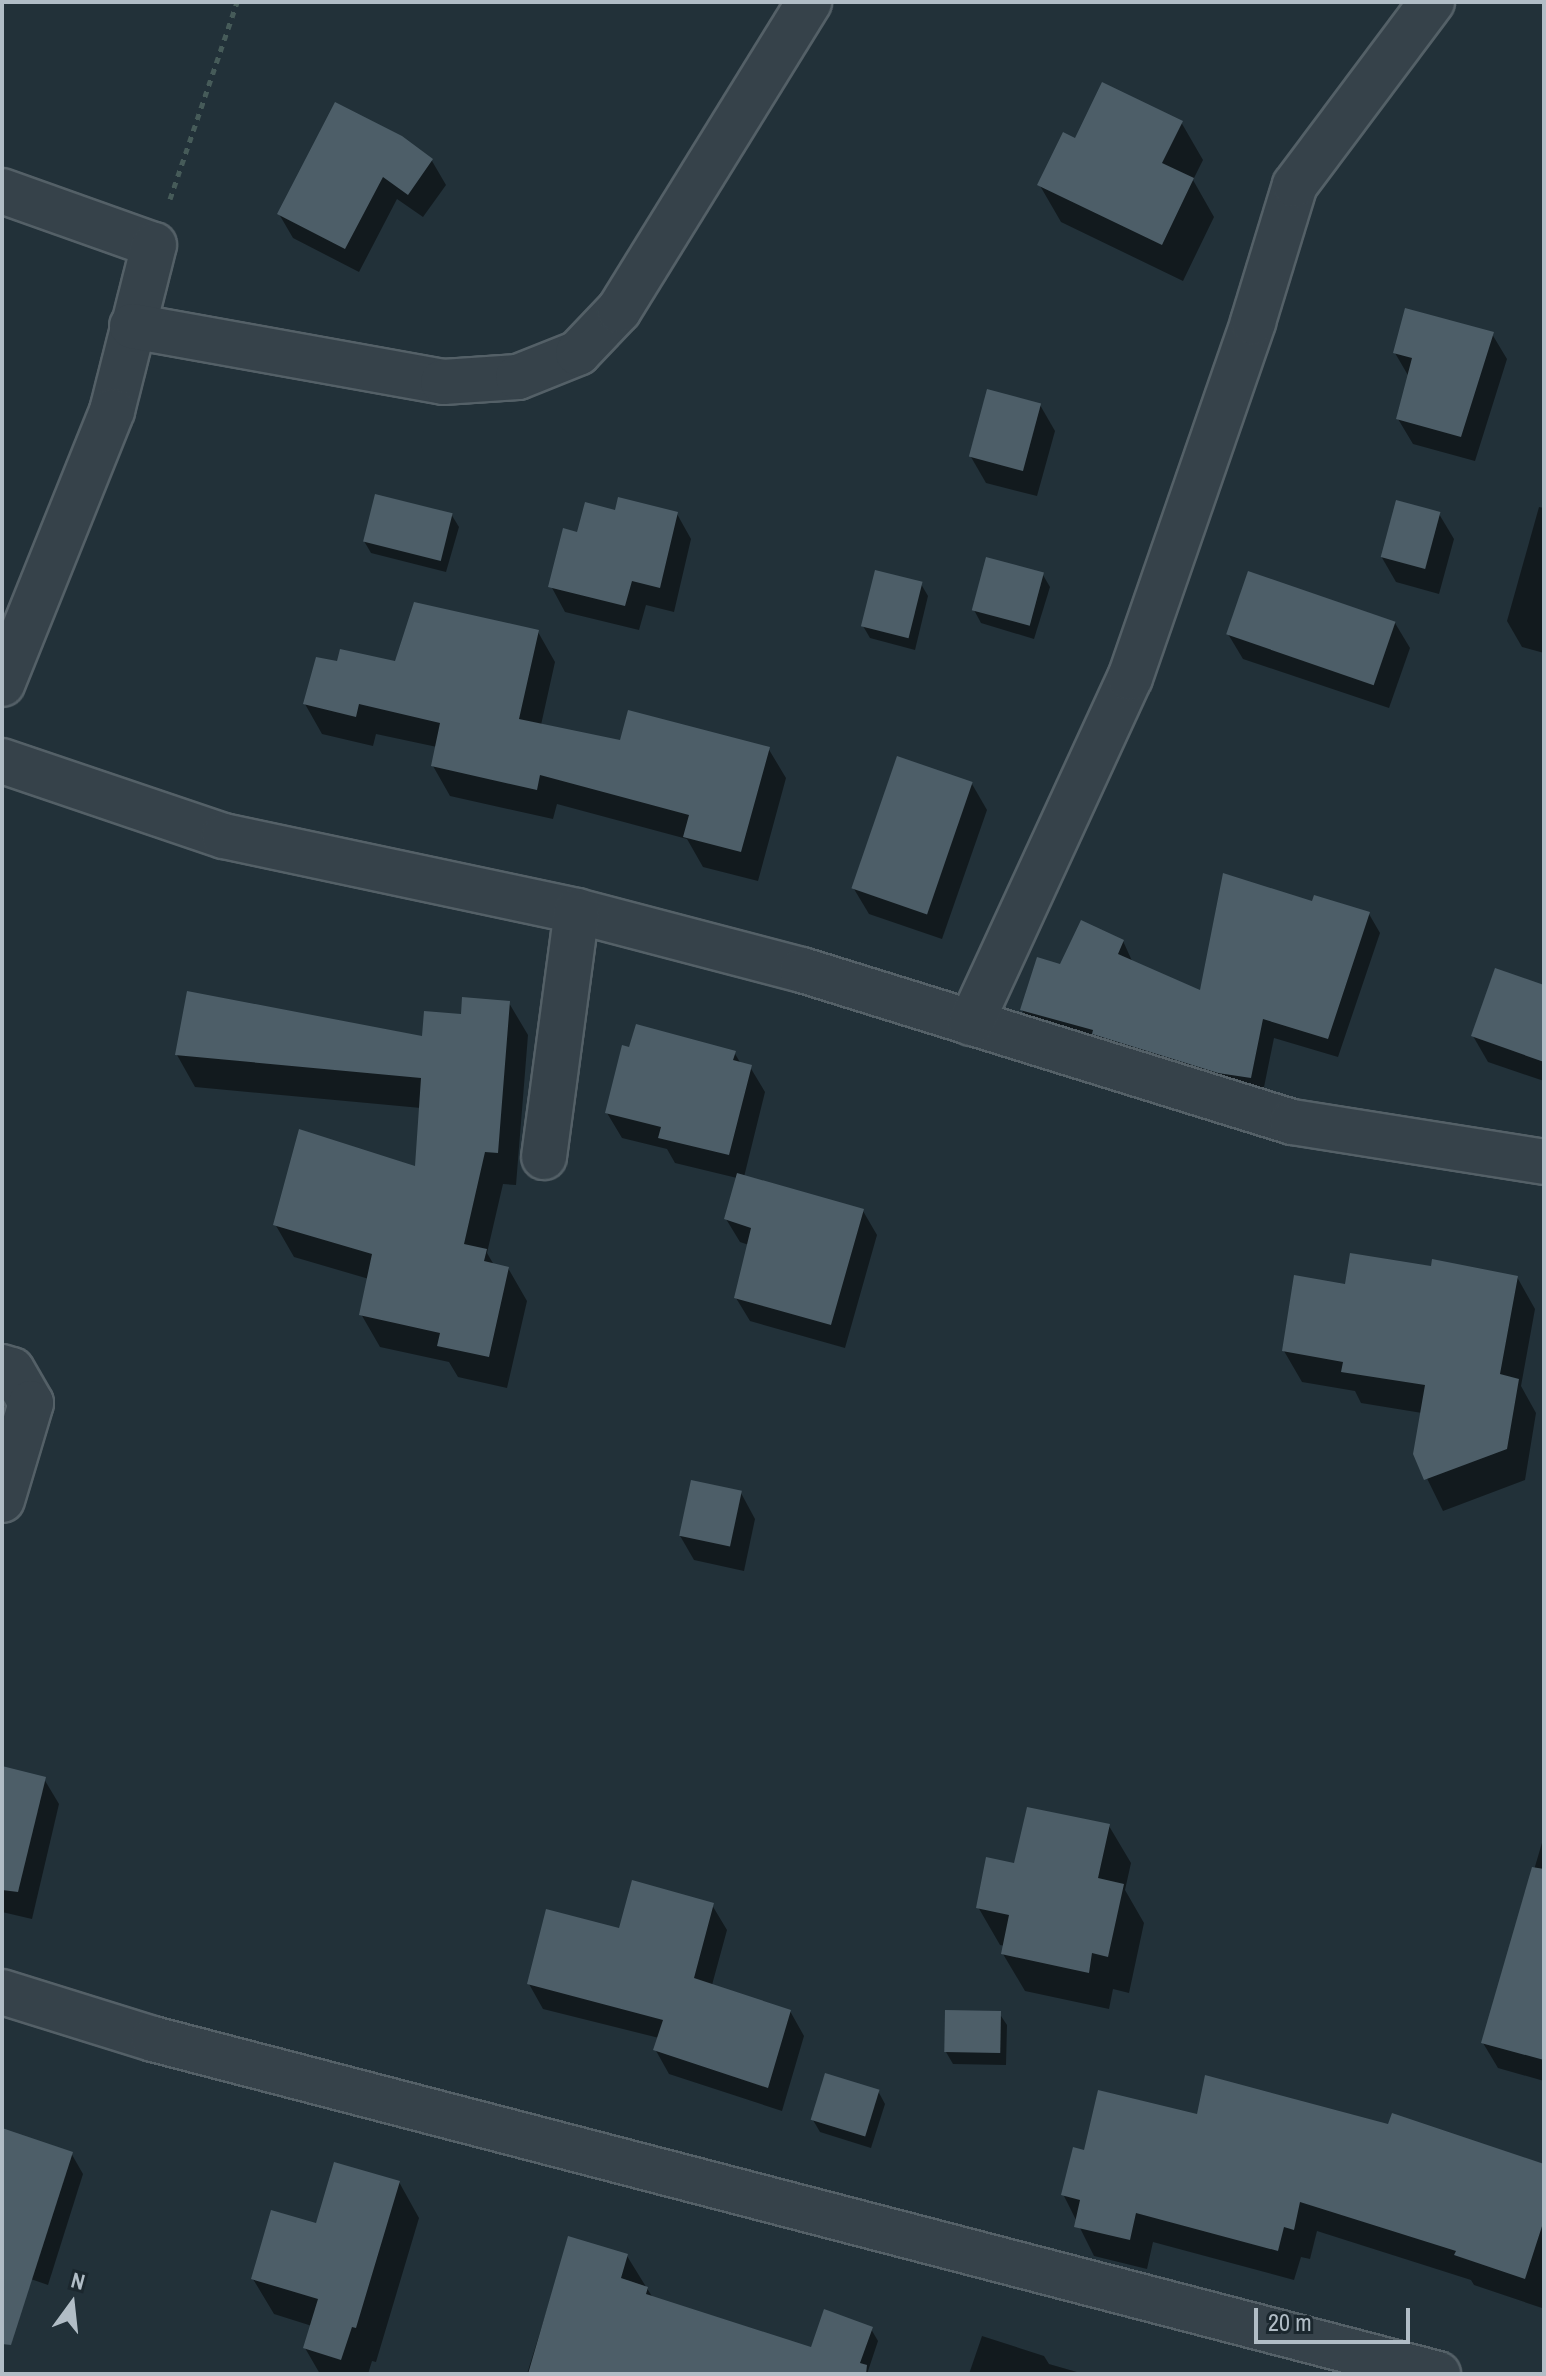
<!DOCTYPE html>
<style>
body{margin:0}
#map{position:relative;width:1546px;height:2376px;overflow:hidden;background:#223139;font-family:"Archivo Narrow",sans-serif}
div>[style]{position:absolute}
.shadow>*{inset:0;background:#0007}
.building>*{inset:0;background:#4d5e68;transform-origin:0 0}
.path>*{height:5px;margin-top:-2.5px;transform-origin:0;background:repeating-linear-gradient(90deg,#465b59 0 6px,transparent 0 12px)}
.roads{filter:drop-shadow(2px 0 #546067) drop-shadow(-2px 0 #546067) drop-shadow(0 2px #546067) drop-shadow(0 -2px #546067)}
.minor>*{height:44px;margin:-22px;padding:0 22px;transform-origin:22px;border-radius:22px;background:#36424a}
span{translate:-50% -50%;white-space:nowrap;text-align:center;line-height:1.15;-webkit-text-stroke:6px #1b272e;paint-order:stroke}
.frame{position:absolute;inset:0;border:4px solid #b1bdc6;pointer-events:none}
.north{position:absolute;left:32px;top:2264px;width:80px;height:80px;-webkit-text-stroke:6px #1b272e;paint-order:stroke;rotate:15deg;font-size:22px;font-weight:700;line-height:32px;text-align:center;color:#b1bdc6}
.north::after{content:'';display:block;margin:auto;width:28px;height:36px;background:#b1bdc6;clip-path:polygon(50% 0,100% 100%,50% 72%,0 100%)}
.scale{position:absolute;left:1254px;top:2308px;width:156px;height:36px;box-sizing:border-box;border:4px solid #b1bdc6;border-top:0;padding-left:10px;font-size:24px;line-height:28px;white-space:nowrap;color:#b1bdc6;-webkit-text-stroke:6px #1b272e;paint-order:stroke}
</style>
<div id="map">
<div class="shadow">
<div style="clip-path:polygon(336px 105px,432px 161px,446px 185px,423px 217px,397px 199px,359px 272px,293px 238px,279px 214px)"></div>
<div style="clip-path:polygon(1181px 122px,1203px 160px,1193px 180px,1214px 217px,1183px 281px,1061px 222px,1039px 184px,1076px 140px)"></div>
<div style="clip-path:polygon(1492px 334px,1507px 359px,1475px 461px,1413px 444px,1398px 419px,1409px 377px,1395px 353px)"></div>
<div style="clip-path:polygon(1040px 405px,1055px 431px,1037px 496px,986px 483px,971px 457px)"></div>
<div style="clip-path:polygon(1539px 507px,1544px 508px,1544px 653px,1522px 647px,1507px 621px)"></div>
<div style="clip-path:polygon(617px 512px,677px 514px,691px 539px,674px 612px,646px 605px,639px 630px,565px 612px,551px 586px,579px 534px)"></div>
<div style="clip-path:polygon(451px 514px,459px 527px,446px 572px,371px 553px,364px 541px)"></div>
<div style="clip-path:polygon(1439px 514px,1454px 539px,1439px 594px,1396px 582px,1381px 556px)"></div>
<div style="clip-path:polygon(1043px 575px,1050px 587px,1034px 639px,981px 623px,974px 610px)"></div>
<div style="clip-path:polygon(921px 584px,928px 596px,915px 650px,870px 638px,863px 626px)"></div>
<div style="clip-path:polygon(1395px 623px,1410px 648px,1389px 708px,1243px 659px,1228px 634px)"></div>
<div style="clip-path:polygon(538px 632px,555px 662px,541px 725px,621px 743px,768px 748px,786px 778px,758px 881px,703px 867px,687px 839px,557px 804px,553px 819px,450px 796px,433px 766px,437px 747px,376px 734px,373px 746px,322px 734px,305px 704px,339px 664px,396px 664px)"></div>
<div style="clip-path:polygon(972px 784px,987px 810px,942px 939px,869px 914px,854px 889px)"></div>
<div style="clip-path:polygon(1314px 904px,1369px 914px,1380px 933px,1338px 1057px,1274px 1038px,1262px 1097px,1033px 1029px,1022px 1010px,1062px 966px,1123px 941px,1133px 963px,1202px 993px)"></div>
<div style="clip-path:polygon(1544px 987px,1544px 1081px,1488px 1062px,1473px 1036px)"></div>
<div style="clip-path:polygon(509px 1003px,528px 1035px,516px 1185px,503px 1184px,487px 1253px,494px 1265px,508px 1268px,527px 1301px,507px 1388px,458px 1377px,449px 1362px,380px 1347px,361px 1314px,369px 1279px,294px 1257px,275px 1224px,416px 1169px,421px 1108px,195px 1087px,177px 1055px,424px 1039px,463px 1016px)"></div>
<div style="clip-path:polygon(734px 1052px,741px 1064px,750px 1067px,765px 1092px,744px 1177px,863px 1211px,877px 1235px,845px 1348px,750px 1321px,736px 1298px,749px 1245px,740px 1242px,726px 1219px,737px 1178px,675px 1163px,667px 1149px,622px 1138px,607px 1113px)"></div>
<div style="clip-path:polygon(1432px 1269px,1517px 1277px,1535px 1309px,1521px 1386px,1536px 1413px,1525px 1480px,1443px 1511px,1415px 1454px,1422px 1413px,1361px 1403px,1355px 1391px,1302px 1382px,1284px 1351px,1347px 1286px)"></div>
<div style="clip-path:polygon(741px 1493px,755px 1519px,744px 1571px,694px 1560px,679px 1534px)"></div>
<div style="clip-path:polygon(2px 1769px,44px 1779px,59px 1804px,32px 1919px,2px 1912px)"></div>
<div style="clip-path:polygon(1109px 1826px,1131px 1863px,1125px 1890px,1144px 1923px,1129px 1993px,1113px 1989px,1109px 2009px,1025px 1991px,1003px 1954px,1005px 1946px,1000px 1945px,978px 1907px,1016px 1866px)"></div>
<div style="clip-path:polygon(1544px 1836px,1544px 2081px,1498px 2068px,1483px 2043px)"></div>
<div style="clip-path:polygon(712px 1905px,727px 1930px,712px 1985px,790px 2011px,804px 2036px,782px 2111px,669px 2074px,655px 2049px,659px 2038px,543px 2009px,529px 1984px,620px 1931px)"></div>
<div style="clip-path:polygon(999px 2013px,1007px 2025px,1006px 2065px,953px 2064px,946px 2052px)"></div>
<div style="clip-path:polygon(878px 2091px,885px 2104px,871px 2148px,820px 2132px,813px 2120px)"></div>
<div style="clip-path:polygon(1198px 2116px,1544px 2166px,1542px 2308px,1474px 2285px,1471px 2280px,1317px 2231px,1310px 2259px,1301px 2257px,1294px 2280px,1153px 2242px,1147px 2269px,1094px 2256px,1063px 2194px,1086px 2152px)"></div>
<div style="clip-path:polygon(2px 2130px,71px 2153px,83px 2174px,48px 2285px,2px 2269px)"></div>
<div style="clip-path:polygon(399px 2182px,419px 2218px,376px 2362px,372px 2361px,368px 2374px,320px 2374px,305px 2348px,312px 2326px,274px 2314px,253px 2279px,318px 2225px)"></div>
<div style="clip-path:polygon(569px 2239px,627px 2256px,653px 2298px,785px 2374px,527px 2374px)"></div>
<div style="clip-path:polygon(871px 2329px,878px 2341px,867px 2374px,843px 2374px)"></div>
<div style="clip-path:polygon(982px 2336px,1044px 2356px,1049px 2364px,1084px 2374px,969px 2374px)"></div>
</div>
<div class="building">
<div style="clip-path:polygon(1102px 82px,1183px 121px,1162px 163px,1194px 178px,1162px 245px,1037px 185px,1063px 132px,1075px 138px)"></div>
<div style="clip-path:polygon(335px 102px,402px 136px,433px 159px,408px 195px,383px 177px,345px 249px,277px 214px)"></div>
<div style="clip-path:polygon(1405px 308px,1494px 332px,1461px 437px,1396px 419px,1412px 358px,1393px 353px)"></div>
<div style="left:987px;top:389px;width:56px;height:70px;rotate:15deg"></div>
<div style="left:375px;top:494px;width:80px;height:49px;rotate:14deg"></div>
<div style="clip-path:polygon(618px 497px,678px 512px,660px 588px,632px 581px,625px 606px,548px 587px,563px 528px,577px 532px,585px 502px,615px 510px)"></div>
<div style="left:1396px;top:500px;width:46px;height:59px;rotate:15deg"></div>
<div style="left:986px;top:557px;width:60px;height:55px;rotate:15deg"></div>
<div style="left:875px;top:570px;width:49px;height:58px;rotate:14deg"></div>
<div style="left:1248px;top:571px;width:156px;height:67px;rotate:19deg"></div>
<div style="clip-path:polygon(414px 602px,539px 630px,519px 719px,620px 740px,628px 710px,770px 747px,741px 852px,683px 837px,689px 815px,540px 775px,537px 790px,431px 766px,440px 723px,359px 704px,356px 717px,303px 704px,316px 657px,337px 661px,340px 649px,395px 661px)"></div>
<div style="left:897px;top:756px;width:80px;height:140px;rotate:19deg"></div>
<div style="clip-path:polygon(1223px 873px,1312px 901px,1314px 895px,1370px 912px,1328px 1039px,1263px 1019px,1251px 1078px,1218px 1073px,1092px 1034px,1093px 1030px,1020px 1010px,1037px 957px,1060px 964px,1081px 920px,1124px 940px,1118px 954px,1200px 990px)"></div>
<div style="clip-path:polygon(1495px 968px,1544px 985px,1544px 1062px,1471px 1036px)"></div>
<div style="clip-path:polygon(187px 991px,422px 1036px,424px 1011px,461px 1014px,462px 997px,510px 1001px,498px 1153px,485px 1152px,464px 1244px,487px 1249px,484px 1261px,509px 1267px,489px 1357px,437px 1346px,440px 1333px,359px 1315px,372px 1254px,273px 1225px,299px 1129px,415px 1166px,421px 1078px,175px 1055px)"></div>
<div style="clip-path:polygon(636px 1024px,736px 1051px,733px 1060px,752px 1065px,729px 1155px,658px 1138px,661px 1127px,605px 1113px,622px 1045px,629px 1047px)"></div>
<div style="clip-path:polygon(737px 1173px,864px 1209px,831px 1325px,734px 1298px,751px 1228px,724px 1219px)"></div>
<div style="clip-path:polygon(1350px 1253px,1431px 1266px,1432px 1259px,1518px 1276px,1500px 1374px,1519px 1379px,1507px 1449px,1424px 1480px,1413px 1454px,1425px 1385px,1341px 1372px,1343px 1362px,1282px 1351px,1294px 1275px,1345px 1284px)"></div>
<div style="left:691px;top:1480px;width:52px;height:57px;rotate:12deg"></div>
<div style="clip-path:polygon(2px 1766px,46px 1777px,18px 1892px,2px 1890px)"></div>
<div style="clip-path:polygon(1027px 1807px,1110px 1824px,1098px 1878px,1124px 1884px,1108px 1957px,1092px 1953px,1089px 1973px,1001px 1954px,1009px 1915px,976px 1908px,986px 1857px,1014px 1863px)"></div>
<div style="clip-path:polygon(1532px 1867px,1544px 1869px,1544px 2060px,1481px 2043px)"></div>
<div style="clip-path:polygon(632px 1880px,714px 1903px,694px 1978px,791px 2010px,768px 2088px,653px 2050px,663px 2020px,527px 1984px,546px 1909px,619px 1928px)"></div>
<div style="left:945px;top:2010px;width:56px;height:42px;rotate:1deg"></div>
<div style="left:825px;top:2073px;width:57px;height:49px;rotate:17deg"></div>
<div style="clip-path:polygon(1205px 2075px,1388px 2124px,1392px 2113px,1544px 2164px,1544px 2220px,1525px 2279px,1454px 2255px,1456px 2251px,1300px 2202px,1294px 2230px,1284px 2227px,1278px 2251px,1136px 2213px,1130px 2240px,1074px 2227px,1080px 2200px,1061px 2195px,1073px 2147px,1084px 2150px,1098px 2090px,1197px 2114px)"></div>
<div style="clip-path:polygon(2px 2128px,73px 2152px,11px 2345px,2px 2344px)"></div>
<div style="clip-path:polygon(334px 2162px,400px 2181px,356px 2328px,352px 2327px,341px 2360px,303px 2348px,318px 2299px,251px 2279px,271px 2210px,316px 2223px)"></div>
<div style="clip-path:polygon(568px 2236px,628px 2254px,621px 2278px,648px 2287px,646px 2294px,811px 2347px,824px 2309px,873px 2327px,860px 2363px,867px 2365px,866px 2374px,528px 2374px)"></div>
</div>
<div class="path">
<div style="left:170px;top:199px;width:208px;rotate:-71.2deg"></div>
</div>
<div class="roads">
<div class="minor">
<div style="left:2px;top:191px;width:161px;rotate:19.6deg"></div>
<div style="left:154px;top:245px;width:171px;rotate:104.2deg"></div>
<div style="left:112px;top:411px;width:294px;rotate:111.9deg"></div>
<div style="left:132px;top:326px;width:316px;rotate:10.2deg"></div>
<div style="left:443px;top:382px;width:75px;rotate:-3.8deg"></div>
<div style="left:518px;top:377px;width:65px;rotate:-21.8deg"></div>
<div style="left:578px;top:353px;width:59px;rotate:-46.4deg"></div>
<div style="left:619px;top:310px;width:362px;rotate:-58.3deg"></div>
<div style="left:2px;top:761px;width:234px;rotate:18.7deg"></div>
<div style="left:224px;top:836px;width:361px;rotate:12deg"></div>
<div style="left:577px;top:911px;width:233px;rotate:14.7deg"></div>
<div style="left:802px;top:970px;width:513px;rotate:17.23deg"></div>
<div style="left:1292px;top:1122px;width:255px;rotate:9deg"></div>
<div style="left:971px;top:1023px;width:380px;rotate:-65.3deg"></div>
<div style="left:1130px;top:678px;width:377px;rotate:-70.9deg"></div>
<div style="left:1253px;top:322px;width:143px;rotate:-73deg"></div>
<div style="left:1295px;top:185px;width:229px;rotate:-53.2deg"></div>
<div style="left:544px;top:1157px;width:248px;rotate:-82.4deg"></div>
<div style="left:2px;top:1367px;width:10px;rotate:17deg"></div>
<div style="left:12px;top:1370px;width:38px;rotate:60deg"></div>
<div style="left:31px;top:1403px;width:101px;rotate:106.6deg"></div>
<div style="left:2px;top:1992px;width:158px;rotate:17.3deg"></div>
<div style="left:153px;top:2039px;width:1328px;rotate:14.61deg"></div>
</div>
</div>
<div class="frame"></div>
<div class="north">N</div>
<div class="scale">20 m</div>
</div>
